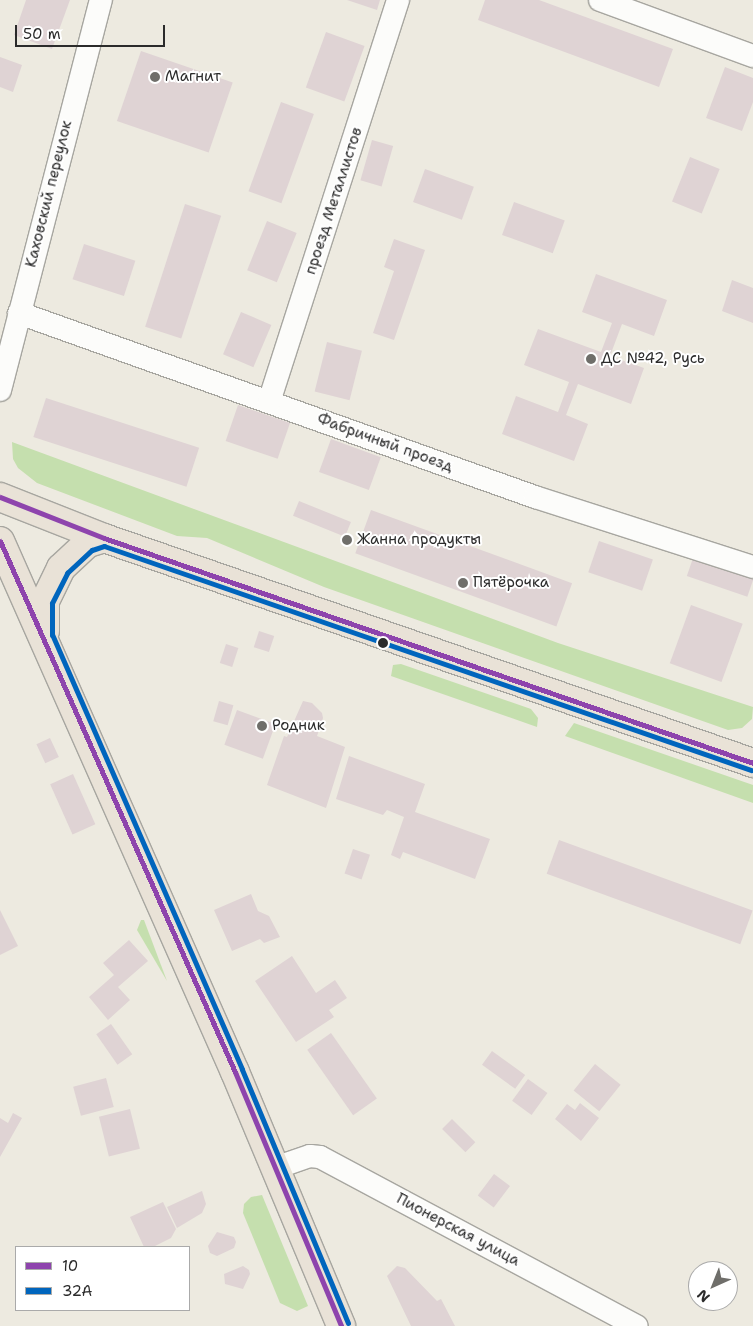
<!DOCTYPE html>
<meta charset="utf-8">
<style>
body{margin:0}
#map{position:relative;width:753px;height:1326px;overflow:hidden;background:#edeae0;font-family:"Shantell Sans",sans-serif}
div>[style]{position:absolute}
.green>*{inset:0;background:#c5dfae}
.building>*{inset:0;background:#dfd3d4;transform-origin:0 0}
.roads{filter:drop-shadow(1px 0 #a7a6a0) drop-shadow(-1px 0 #a7a6a0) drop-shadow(0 1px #a7a6a0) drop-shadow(0 -1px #a7a6a0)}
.minor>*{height:22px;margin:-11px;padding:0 11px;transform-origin:11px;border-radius:11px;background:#fcfcfa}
.major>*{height:28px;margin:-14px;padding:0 14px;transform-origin:14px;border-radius:14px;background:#e9e2d7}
.bus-1>*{height:5px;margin:-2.5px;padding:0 2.5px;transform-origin:2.5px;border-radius:2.5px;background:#8e44ad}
.bus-2>*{height:5px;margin:-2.5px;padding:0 2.5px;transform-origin:2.5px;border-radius:2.5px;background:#0065bd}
.dots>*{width:14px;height:14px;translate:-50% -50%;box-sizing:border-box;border:2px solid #fff;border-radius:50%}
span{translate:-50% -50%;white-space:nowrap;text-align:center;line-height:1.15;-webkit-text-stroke:4px #fff;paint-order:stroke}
.poi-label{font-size:15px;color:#2b2b2b}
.left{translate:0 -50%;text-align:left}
.street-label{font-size:15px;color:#2b2b2b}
.legend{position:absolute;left:15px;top:1246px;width:175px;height:65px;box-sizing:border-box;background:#fff;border:1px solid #aaa;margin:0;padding:6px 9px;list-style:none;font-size:15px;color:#2b2b2b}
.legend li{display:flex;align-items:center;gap:10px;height:25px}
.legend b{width:25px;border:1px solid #aaa}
.north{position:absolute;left:688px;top:1261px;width:50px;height:50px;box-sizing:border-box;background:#fff;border:1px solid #aaa;border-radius:50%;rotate:224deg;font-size:14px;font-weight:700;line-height:20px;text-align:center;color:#2b2b2b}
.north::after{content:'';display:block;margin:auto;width:18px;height:22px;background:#6f6e6a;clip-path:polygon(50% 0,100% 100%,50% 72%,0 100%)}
.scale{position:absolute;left:15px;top:25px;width:150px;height:22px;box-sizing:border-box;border:2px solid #2b2b2b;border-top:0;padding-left:6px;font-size:15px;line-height:18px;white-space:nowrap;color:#2b2b2b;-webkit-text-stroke:4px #fff;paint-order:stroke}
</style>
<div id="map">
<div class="green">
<div style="clip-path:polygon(12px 442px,558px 643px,753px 707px,752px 719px,742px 728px,728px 730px,324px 587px,207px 538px,177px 536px,37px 483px,18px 468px,13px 459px)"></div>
<div style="clip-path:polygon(401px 664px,531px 709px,538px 718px,537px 727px,391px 676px,393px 665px)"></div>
<div style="clip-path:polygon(574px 723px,753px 785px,753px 803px,565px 736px)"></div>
<div style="clip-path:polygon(141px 920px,144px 920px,167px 981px,137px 930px)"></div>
<div style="clip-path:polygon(262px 1195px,308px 1306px,297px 1311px,280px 1303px,243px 1213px,244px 1204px,251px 1197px)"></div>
</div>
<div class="building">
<div style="clip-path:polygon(26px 0,70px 0,52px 49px,14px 35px)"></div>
<div style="clip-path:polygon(347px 0,380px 0,377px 10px)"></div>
<div style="clip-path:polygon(485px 0,539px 0,673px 49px,659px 87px,478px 20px)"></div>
<div style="left:326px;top:32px;width:41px;height:59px;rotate:20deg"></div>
<div style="left:141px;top:51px;width:97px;height:74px;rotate:19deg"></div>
<div style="clip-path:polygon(0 57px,22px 65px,13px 92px,0 87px)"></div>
<div style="clip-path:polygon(725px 67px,753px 78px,753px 102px,742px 131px,706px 118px)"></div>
<div style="left:281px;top:102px;width:35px;height:95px;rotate:20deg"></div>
<div style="left:372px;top:140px;width:22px;height:42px;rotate:16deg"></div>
<div style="left:690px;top:157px;width:32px;height:48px;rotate:22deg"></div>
<div style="left:425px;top:169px;width:52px;height:35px;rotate:20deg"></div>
<div style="left:514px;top:202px;width:54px;height:35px;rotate:20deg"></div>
<div style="left:185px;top:204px;width:38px;height:129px;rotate:18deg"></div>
<div style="left:267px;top:221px;width:32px;height:53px;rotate:22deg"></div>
<div style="clip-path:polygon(394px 239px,425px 250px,394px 340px,373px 333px,394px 271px,384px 267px)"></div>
<div style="left:84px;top:244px;width:54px;height:37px;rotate:18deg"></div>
<div style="clip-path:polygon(596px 274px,667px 300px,654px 336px,622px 324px,610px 356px,644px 368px,631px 404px,578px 384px,566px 415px,588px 424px,574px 461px,502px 434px,516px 396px,558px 412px,569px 382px,524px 365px,538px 329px,601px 352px,612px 323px,582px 312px)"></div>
<div style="clip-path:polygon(732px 280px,753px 288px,753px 323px,722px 311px)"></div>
<div style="left:241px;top:312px;width:33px;height:46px;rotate:23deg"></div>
<div style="left:327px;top:342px;width:36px;height:51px;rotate:14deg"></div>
<div style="left:46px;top:398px;width:161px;height:41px;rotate:18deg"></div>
<div style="left:238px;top:405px;width:55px;height:38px;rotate:19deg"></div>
<div style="left:331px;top:439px;width:53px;height:35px;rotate:20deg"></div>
<div style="left:299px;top:501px;width:56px;height:16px;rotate:22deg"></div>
<div style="left:371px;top:510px;width:214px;height:46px;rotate:20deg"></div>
<div style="left:599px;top:541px;width:57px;height:33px;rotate:19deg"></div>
<div style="left:693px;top:558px;width:64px;height:19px;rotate:19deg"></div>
<div style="left:691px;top:605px;width:55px;height:62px;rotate:20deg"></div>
<div style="left:259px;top:631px;width:16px;height:17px;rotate:18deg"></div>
<div style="left:226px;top:644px;width:13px;height:20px;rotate:18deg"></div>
<div style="left:219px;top:701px;width:15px;height:21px;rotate:16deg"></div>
<div style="clip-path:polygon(303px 701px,312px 703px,322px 713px,323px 718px,317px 736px,345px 747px,326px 808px,267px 785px,284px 736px,287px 737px)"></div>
<div style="left:237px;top:710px;width:41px;height:37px;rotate:20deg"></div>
<div style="left:50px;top:738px;width:21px;height:15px;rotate:65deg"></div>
<div style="clip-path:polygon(349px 756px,425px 784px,415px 812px,490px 839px,475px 879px,403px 852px,400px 859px,391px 855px,404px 817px,387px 810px,383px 815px,336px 799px)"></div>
<div style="left:73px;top:774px;width:55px;height:25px;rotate:66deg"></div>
<div style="left:559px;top:840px;width:206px;height:36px;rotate:20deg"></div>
<div style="left:353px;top:849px;width:18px;height:26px;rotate:19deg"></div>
<div style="clip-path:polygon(251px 894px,258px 911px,269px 916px,280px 937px,264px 943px,260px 939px,232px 951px,214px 910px)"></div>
<div style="clip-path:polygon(0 910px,18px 946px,0 955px)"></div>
<div style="clip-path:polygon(129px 940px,148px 961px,118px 987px,130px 1000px,108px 1020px,89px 997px,114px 975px,103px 963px)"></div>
<div style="clip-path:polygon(292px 956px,316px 993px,335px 980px,347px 998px,329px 1010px,334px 1017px,296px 1042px,255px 981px)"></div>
<div style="left:111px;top:1024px;width:37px;height:18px;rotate:55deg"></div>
<div style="left:331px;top:1033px;width:80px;height:29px;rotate:55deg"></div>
<div style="left:492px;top:1051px;width:41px;height:17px;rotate:36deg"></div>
<div style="left:595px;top:1064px;width:33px;height:34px;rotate:39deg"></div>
<div style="left:106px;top:1078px;width:30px;height:34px;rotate:75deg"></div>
<div style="left:528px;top:1079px;width:24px;height:27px;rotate:36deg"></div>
<div style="clip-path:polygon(580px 1103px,599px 1118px,581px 1141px,555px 1119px,567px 1104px,575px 1110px)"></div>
<div style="left:130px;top:1109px;width:41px;height:32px;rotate:76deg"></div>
<div style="clip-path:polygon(13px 1113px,22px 1118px,0 1157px,0 1118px,8px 1123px)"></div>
<div style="left:452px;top:1119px;width:33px;height:14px;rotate:45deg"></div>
<div style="left:494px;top:1174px;width:20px;height:27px;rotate:37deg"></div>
<div style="clip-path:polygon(202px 1191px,206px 1204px,202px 1213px,177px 1228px,167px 1207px)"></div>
<div style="clip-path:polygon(163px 1202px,176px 1229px,171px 1238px,153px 1247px,144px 1247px,130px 1217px)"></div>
<div style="clip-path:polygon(217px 1232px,234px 1237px,236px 1242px,234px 1248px,217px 1256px,210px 1253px,208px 1246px)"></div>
<div style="clip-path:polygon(243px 1266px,249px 1270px,250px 1274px,243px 1289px,225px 1284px,224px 1274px)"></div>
<div style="clip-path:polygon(397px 1266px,405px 1268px,437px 1301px,441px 1299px,455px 1326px,411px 1326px,387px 1276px)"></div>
</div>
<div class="roads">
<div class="minor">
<div style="left:600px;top:0;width:163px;rotate:20.1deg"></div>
<div style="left:19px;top:313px;width:548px;rotate:19.63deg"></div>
<div style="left:535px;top:497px;width:229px;rotate:17.8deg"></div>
<div style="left:0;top:390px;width:403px;rotate:-75.5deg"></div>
<div style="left:269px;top:402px;width:422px;rotate:-72.2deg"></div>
<div style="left:275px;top:1168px;width:37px;rotate:-19deg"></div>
<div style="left:310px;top:1156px;width:10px;rotate:6deg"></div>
<div style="left:320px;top:1157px;width:359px;rotate:28.1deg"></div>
</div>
<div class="major">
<div style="left:0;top:497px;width:112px;rotate:21.5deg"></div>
<div style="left:104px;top:538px;width:687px;rotate:19.12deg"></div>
<div style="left:0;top:541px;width:581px;rotate:66.13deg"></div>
<div style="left:235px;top:1072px;width:275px;rotate:67.3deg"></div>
<div style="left:45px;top:631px;width:30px;rotate:-90deg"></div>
<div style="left:45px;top:601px;width:37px;rotate:-64deg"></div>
<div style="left:61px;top:568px;width:37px;rotate:-43deg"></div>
<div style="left:88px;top:543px;width:17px;rotate:-17deg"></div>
</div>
</div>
<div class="bus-1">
<div style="left:0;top:497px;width:112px;rotate:21.5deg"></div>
<div style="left:104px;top:538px;width:687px;rotate:19.12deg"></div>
<div style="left:0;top:541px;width:581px;rotate:66.13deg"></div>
<div style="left:235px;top:1072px;width:275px;rotate:67.3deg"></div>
</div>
<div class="bus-2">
<div style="left:348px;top:1323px;width:275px;rotate:-112.7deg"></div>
<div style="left:242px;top:1069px;width:474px;rotate:-113.6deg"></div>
<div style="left:52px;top:635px;width:32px;rotate:-90deg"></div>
<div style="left:52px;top:603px;width:34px;rotate:-63deg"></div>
<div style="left:67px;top:573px;width:34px;rotate:-43deg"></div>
<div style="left:92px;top:550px;width:13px;rotate:-18deg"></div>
<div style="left:104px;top:546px;width:685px;rotate:19.1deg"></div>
</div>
<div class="dots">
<div style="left:155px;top:77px;background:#6f6e6a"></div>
<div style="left:591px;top:359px;background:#6f6e6a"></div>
<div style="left:347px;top:540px;background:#6f6e6a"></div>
<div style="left:463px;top:583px;background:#6f6e6a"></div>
<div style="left:383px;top:643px;background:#2b2b2b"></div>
<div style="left:262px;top:726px;background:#6f6e6a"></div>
</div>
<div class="poi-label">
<span class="left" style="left:165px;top:77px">Магнит</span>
<span class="left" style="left:601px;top:359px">ДС №42, Русь</span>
<span class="left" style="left:357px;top:540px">Жанна продукты</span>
<span class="left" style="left:473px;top:583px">Пятёрочка</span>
<span class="left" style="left:272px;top:726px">Родник</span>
</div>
<div class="street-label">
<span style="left:49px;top:194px;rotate:-76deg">Каховский переулок</span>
<span style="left:334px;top:201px;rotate:-72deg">проезд Металлистов</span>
<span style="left:385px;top:443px;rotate:20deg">Фабричный проезд</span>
<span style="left:458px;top:1230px;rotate:28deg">Пионерская улица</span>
</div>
<ul class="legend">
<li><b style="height:6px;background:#8e44ad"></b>10</li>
<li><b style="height:6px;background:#0065bd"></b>32A</li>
</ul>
<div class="north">N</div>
<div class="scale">50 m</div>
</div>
